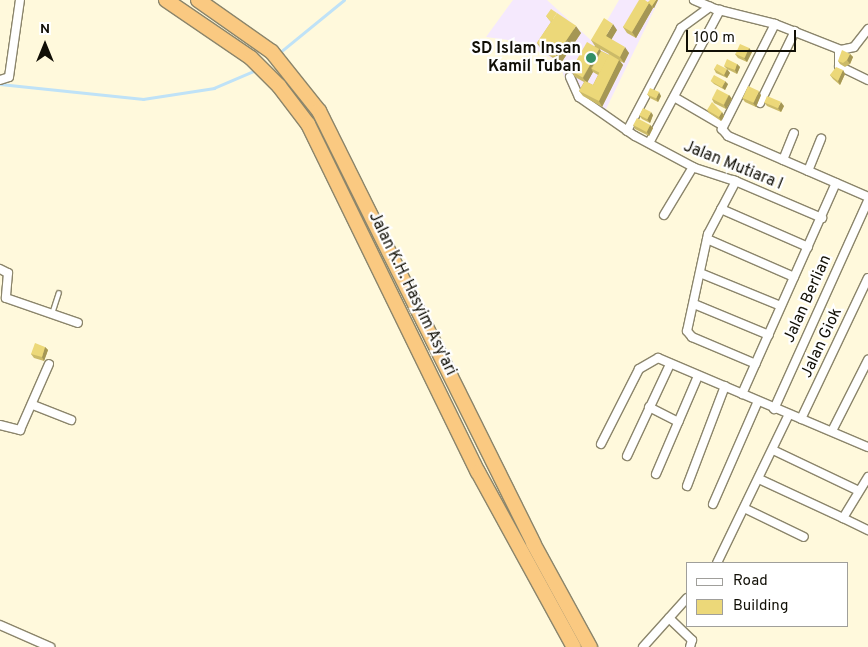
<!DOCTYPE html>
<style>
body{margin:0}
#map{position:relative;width:868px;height:647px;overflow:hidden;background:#fff9dc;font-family:Overpass,sans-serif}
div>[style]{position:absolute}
.education>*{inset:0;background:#f5e9fd}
.stream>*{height:2.5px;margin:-1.25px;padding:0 1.25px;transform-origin:1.25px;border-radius:1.25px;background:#bfe2f7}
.roads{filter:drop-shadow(1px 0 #8b856b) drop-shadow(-1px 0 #8b856b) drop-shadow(0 1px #8b856b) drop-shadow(0 -1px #8b856b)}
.lane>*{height:4px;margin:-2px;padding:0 2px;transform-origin:2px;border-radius:2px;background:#fff}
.street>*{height:8px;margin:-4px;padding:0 4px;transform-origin:4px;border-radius:4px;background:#fff}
.highway>*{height:14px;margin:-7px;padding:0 7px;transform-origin:7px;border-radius:7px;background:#fac981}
.wall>*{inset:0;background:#cbba68}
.shaded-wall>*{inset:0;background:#a59755}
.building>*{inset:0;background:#ecd879;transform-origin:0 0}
.dots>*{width:14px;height:14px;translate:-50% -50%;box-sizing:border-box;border:2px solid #fff;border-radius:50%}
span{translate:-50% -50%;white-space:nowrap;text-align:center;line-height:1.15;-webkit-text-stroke:4.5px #fff;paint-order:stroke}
.poi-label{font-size:16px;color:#110f06;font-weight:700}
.right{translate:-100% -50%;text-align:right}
.street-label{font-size:16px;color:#110f06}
.legend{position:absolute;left:686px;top:562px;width:162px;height:65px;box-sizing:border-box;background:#fff;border:1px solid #a09f9b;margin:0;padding:6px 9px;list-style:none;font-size:15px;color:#110f06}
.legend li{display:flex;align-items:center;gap:10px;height:25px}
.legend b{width:25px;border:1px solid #a09f9b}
.north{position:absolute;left:20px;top:20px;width:50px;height:50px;-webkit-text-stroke:4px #fff;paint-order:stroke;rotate:0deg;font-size:14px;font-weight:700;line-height:20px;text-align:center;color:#110f06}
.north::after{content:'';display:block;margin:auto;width:18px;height:22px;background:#110f06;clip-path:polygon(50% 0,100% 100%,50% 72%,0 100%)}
.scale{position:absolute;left:686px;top:30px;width:110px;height:22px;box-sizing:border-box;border:2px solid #110f06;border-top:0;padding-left:6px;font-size:15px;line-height:18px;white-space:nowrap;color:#110f06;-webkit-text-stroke:4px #fff;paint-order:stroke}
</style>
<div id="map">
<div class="education">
<div style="clip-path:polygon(513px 0,547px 0,594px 43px,619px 0,659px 0,605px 111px,569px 89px,559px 63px,544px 54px,515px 41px,486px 37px)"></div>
</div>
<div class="stream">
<div style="left:278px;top:54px;width:85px;rotate:-39.3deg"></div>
<div style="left:0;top:84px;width:144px;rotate:6deg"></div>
<div style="left:143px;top:99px;width:72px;rotate:-8.8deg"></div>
<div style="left:214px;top:88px;width:46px;rotate:-23.2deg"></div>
</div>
<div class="roads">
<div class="lane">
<div style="left:52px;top:314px;width:22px;rotate:-72deg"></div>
</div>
<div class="street">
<div style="left:694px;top:0;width:23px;rotate:23deg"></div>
<div style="left:715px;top:9px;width:62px;rotate:14deg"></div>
<div style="left:775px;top:24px;width:71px;rotate:21.5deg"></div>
<div style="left:841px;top:50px;width:13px;rotate:-13deg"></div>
<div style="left:854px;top:47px;width:23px;rotate:-52deg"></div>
<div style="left:775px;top:24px;width:118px;rotate:116.8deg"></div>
<div style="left:722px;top:129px;width:9px;rotate:49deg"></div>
<div style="left:728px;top:136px;width:153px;rotate:23.5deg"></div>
<div style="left:839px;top:50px;width:16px;rotate:90deg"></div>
<div style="left:839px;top:66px;width:32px;rotate:26deg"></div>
<div style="left:570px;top:77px;width:22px;rotate:66deg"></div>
<div style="left:579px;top:97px;width:68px;rotate:34.9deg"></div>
<div style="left:635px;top:136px;width:68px;rotate:28.1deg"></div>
<div style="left:695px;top:168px;width:40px;rotate:18deg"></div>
<div style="left:733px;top:180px;width:97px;rotate:23.1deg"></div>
<div style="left:0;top:80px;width:9px;rotate:-18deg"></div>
<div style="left:9px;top:77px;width:78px;rotate:-81.9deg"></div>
<div style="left:674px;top:97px;width:56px;rotate:30.3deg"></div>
<div style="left:760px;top:103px;width:80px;rotate:-64.1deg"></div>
<div style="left:627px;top:131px;width:116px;rotate:-62.3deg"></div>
<div style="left:681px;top:28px;width:36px;rotate:-36deg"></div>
<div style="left:649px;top:143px;width:151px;rotate:-61.9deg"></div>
<div style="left:783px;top:160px;width:29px;rotate:-68deg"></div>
<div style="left:808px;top:171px;width:35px;rotate:-68deg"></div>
<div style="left:736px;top:181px;width:60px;rotate:117.8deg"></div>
<div style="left:708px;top:234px;width:99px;rotate:102.2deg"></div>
<div style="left:687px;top:331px;width:8px;rotate:50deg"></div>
<div style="left:692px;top:337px;width:69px;rotate:22.9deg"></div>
<div style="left:721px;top:209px;width:95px;rotate:23.6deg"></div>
<div style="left:664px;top:215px;width:56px;rotate:-58.9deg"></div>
<div style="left:707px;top:239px;width:95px;rotate:23.6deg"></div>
<div style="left:0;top:269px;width:9px;rotate:27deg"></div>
<div style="left:8px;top:273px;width:25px;rotate:95deg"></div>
<div style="left:6px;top:298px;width:76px;rotate:19.1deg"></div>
<div style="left:700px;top:273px;width:87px;rotate:22.2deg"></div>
<div style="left:694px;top:304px;width:81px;rotate:22.5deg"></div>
<div style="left:742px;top:394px;width:231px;rotate:-66deg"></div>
<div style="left:33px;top:405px;width:41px;rotate:21.5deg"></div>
<div style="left:649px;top:407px;width:33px;rotate:27deg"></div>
<div style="left:774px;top:409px;width:228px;rotate:-65.7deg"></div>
<div style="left:801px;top:419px;width:156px;rotate:-64.6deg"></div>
<div style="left:0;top:425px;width:21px;rotate:14deg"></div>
<div style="left:20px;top:430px;width:72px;rotate:-66.3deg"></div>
<div style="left:832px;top:431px;width:80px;rotate:-63.1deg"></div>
<div style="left:601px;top:444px;width:84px;rotate:-63.1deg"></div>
<div style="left:639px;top:369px;width:22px;rotate:-30deg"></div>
<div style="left:658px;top:358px;width:228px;rotate:23deg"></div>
<div style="left:773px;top:450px;width:95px;rotate:25.5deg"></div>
<div style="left:627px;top:456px;width:102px;rotate:-64.9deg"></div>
<div style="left:656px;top:474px;width:107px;rotate:-66.8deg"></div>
<div style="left:759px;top:479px;width:93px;rotate:24.9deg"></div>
<div style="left:843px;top:518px;width:48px;rotate:-58.6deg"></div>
<div style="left:687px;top:486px;width:107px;rotate:-69.2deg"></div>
<div style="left:713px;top:504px;width:112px;rotate:-66.4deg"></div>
<div style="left:746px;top:509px;width:64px;rotate:25.8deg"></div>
<div style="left:843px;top:518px;width:28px;rotate:26deg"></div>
<div style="left:717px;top:563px;width:165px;rotate:-64.2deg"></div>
<div style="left:669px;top:618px;width:32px;rotate:44deg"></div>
<div style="left:692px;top:640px;width:7px;rotate:106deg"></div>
<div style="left:0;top:625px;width:55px;rotate:23.7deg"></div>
<div style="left:643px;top:647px;width:66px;rotate:-48.1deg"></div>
</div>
<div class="highway">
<div style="left:166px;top:0;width:103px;rotate:34.3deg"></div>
<div style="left:251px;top:58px;width:40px;rotate:45deg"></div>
<div style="left:279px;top:86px;width:48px;rotate:52.7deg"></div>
<div style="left:308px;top:124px;width:387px;rotate:64deg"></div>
<div style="left:478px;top:472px;width:200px;rotate:61.3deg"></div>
<div style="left:198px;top:0;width:90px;rotate:35.1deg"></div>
<div style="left:272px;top:52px;width:75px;rotate:51.5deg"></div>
<div style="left:319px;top:111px;width:482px;rotate:63.6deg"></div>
<div style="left:533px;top:543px;width:119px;rotate:61.3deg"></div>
</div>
</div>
<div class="wall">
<div style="clip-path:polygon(658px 0,654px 8px,653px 8px,636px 38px,627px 33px,623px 27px,648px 2px)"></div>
<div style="clip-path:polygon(546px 16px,581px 33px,561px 63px,542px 51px,537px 43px,551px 22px)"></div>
<div style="clip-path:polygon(evenodd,617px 30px,611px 39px,629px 53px,624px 63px,620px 61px,623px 65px,602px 107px,583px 96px,579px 91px,584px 82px,575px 77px,571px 71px,595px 46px,591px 40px,617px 30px,600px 49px,609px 54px,609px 55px,601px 51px,600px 49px,617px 30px,593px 72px,598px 75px,593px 85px,587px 82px,593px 72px)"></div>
<div style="clip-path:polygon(749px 48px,752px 52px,747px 62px,738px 58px,735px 54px)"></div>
<div style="clip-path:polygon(850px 54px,853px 57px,850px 64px,845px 67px,840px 64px,838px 61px)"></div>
<div style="clip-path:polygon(737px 64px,740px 67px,737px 74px,727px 69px,730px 73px,727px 78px,716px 73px,714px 69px,727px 69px,724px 66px)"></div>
<div style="clip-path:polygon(843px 70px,845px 74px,840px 85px,833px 79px,830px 75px)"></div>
<div style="clip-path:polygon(711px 81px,728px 84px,725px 90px,714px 84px)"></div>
<div style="clip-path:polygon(647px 94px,661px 96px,658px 102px,650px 98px)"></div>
<div style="clip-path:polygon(729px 95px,732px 99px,726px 109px,714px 103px,712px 99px)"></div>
<div style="clip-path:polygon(761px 95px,756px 107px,745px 102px,742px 98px)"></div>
<div style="clip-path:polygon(764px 102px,784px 106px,781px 112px,767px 106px)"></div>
<div style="clip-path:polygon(707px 110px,722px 112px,724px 116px,721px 121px,709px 113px)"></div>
<div style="clip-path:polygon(639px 115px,653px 115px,650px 123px,642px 119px)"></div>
<div style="clip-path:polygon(633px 125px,650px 125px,653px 128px,649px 136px,635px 129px)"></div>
<div style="clip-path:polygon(45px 347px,48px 350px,44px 361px,34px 358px,31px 354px)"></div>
</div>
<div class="shaded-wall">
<div style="clip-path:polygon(656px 0,658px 0,654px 8px,652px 6px)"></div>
<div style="clip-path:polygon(649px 3px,653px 8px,636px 38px,632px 32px)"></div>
<div style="clip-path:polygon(613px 24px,617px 30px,610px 42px,606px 36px)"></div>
<div style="clip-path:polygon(576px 26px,581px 33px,561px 63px,556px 56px)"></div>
<div style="clip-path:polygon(625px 47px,629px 53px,624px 63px,620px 57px)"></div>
<div style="clip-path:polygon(749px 48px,752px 52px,747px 62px,744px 58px)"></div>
<div style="clip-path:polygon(599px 49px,603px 54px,591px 68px,593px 72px,587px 83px,583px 78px)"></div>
<div style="clip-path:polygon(850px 54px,853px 57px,850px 64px,847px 60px)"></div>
<div style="clip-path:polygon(619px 60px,623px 65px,602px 107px,599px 101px)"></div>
<div style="clip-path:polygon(737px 64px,740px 67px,737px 74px,735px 70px)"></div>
<div style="clip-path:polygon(727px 69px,730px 73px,727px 78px,724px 75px)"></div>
<div style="clip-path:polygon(843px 70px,845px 74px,840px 85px,838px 81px)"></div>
<div style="clip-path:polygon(725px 81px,728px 84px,725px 90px,722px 87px)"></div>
<div style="clip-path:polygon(759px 91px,761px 95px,756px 107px,753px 103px)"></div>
<div style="clip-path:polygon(659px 92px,661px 96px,658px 102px,656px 98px)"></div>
<div style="clip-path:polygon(729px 95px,732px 99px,726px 109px,724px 105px)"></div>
<div style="clip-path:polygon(781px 102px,784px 106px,781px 112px,778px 108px)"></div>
<div style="clip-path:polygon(651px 112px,653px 115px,650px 123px,647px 119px)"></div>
<div style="clip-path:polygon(722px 112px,724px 116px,721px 121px,719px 117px)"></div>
<div style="clip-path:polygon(650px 125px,653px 128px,649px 136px,647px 132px)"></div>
<div style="clip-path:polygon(45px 347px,48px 350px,44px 361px,42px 357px)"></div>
</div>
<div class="building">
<div style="clip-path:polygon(639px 0,645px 0,649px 3px,632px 32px,623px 27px)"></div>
<div style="clip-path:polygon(650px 0,656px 0,652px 6px,648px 2px)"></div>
<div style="clip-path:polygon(551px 9px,560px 15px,557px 13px,551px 22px,546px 16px)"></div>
<div style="left:557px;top:13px;width:23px;height:36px;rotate:34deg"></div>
<div style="clip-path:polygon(604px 18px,613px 24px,606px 36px,625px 47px,620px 57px,591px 40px)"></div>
<div style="left:587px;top:42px;width:14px;height:33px;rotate:30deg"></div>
<div style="left:740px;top:44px;width:10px;height:11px;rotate:24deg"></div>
<div style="clip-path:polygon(842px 50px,850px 54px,847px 60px,843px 63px,838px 61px)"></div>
<div style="left:601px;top:51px;width:9px;height:20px;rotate:27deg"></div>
<div style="clip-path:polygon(609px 54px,619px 60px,599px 101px,579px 91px,585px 81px,593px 85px)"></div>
<div style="clip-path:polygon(727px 59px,737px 64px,735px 70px,724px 66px)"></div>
<div style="clip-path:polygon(717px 64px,727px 69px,724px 75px,714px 69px)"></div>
<div style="clip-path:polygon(836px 67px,843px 70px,838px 81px,830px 75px)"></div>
<div style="left:714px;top:75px;width:13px;height:7px;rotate:29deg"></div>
<div style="left:748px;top:86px;width:12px;height:13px;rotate:24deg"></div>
<div style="left:650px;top:88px;width:10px;height:7px;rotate:24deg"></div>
<div style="left:717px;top:89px;width:13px;height:11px;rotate:27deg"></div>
<div style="left:767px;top:96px;width:15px;height:7px;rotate:23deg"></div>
<div style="clip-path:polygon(712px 102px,722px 112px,719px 117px,707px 110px)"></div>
<div style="left:643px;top:108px;width:9px;height:8px;rotate:27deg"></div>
<div style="left:637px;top:118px;width:15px;height:8px;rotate:28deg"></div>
<div style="clip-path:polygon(35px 343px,45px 347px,42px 357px,31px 354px)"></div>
</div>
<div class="dots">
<div style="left:591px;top:58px;background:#338e65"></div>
</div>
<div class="poi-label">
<span class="right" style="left:581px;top:58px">SD Islam Insan<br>Kamil Tuban</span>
</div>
<div class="street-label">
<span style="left:733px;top:166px;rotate:22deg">Jalan Mutiara I</span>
<span style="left:412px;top:294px;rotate:64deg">Jalan K.H. Hasyim Asy'ari</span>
<span style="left:808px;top:299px;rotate:-66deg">Jalan Berlian</span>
<span style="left:822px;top:343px;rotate:-65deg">Jalan Giok</span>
</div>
<ul class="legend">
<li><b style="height:6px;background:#fff"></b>Road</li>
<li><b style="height:14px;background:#ecd879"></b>Building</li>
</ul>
<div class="north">N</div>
<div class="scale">100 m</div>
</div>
